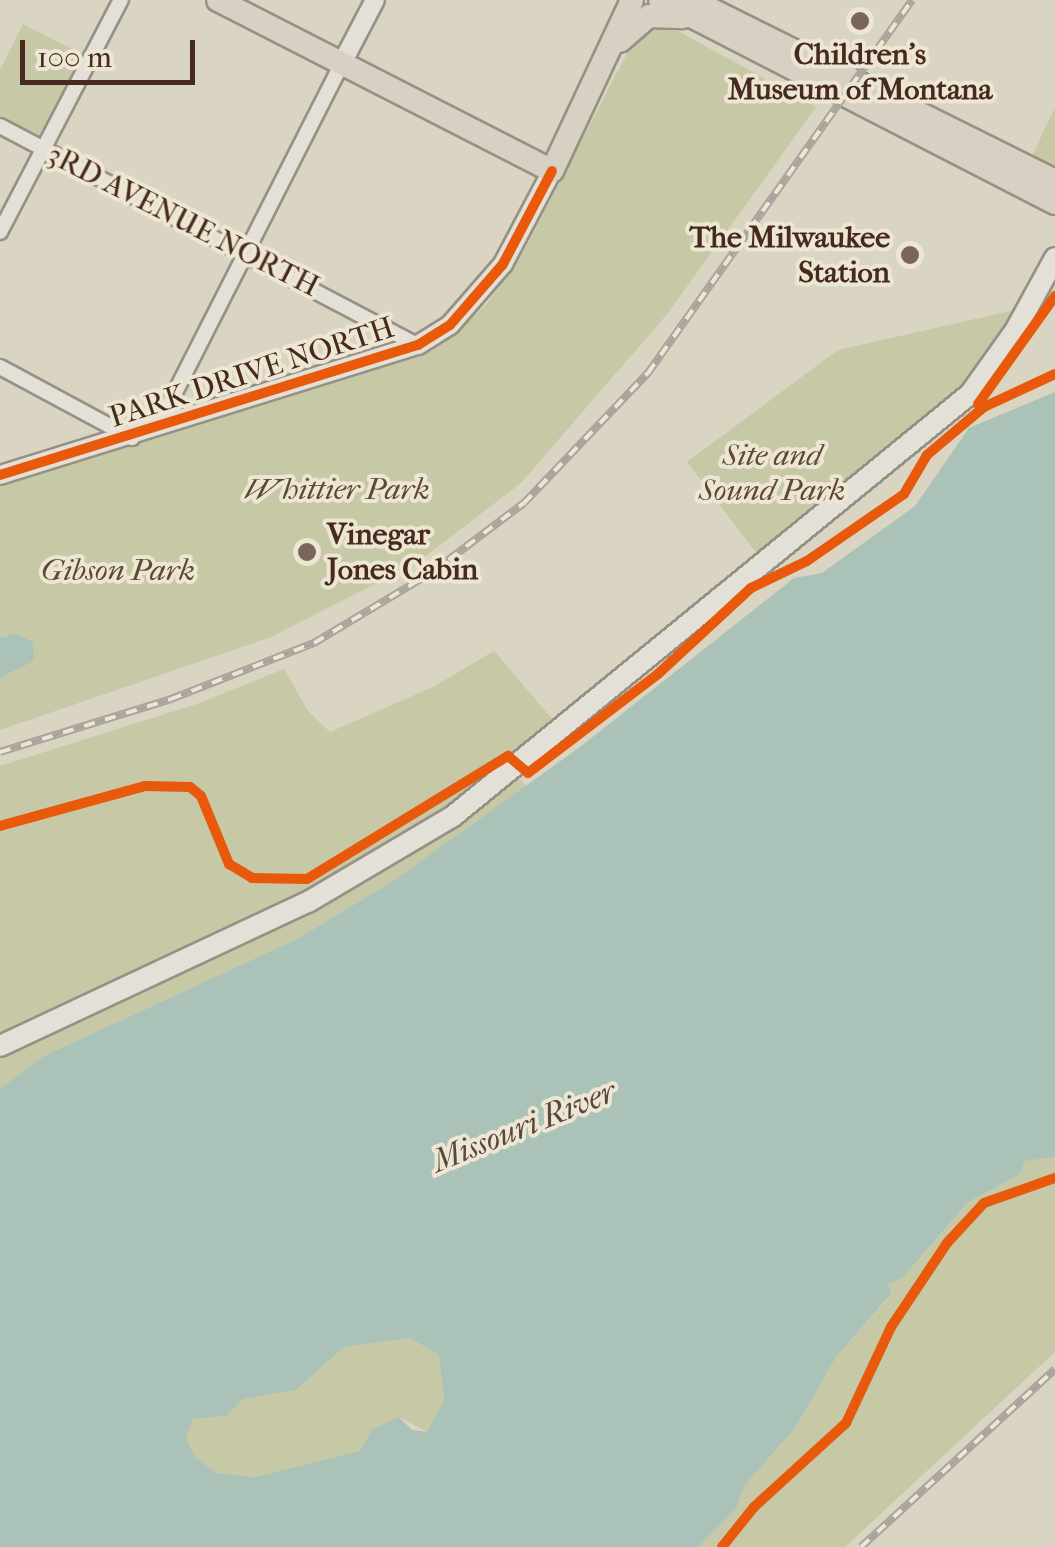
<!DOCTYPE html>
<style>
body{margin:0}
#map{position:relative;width:1055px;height:1547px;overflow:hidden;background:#dad4c3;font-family:"IM FELL French Canon",serif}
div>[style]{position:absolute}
.green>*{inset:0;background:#c6c8a6}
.water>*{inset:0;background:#aac2b7}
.roads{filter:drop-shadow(2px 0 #979085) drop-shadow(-2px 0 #979085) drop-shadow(0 2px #979085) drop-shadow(0 -2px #979085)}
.minor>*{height:14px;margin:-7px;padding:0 7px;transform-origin:7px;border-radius:7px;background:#e2e0d7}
.tertiary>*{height:18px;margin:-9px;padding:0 9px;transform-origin:9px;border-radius:9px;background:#e2e0d7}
.secondary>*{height:20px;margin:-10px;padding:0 10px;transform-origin:10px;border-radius:10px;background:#e2e0d7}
.primary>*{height:22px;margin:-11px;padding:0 11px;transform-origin:11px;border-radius:11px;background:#d7d0c3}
.rail>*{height:8px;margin-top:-4px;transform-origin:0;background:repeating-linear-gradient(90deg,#ede6d2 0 11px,#a9a49c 0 22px);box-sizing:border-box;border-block:2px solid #a9a49c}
.cycleway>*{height:10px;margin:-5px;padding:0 5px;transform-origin:5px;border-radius:5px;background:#e8590c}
.dots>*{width:28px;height:28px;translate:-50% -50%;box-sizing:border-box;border:5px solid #ede6d2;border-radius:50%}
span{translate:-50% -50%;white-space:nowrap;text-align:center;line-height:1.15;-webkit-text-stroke:8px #ede6d2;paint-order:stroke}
.poi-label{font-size:30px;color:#472a1f;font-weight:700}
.right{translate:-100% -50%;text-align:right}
.left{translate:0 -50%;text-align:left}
.street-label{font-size:30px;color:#472a1f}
.park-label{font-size:30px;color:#5d4835;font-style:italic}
.water-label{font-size:32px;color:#57473c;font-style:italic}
.scale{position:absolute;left:20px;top:40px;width:175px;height:45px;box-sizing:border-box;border:5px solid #472a1f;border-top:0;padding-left:12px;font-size:30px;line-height:35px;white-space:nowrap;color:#472a1f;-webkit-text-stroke:8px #ede6d2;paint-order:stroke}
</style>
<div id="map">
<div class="green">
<div style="clip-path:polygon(23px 24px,82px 54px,39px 139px,0 119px,0 70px)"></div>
<div style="clip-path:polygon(669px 26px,816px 107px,668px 313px,521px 483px,418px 562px,271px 637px,0 730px,0 486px,432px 351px,485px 306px,520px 258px,633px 42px,649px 29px)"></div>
<div style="clip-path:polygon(1055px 107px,1055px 169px,1031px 158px)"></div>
<div style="clip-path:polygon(1015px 310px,964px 387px,761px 559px,687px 462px,838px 350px)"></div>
<div style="clip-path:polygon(494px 651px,559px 727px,508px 766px,526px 786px,393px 881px,299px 938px,44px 1056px,0 1089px,0 766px,197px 704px,284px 669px,308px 711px,330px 732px,435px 686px)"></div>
<div style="clip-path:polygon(1055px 1157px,1055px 1352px,845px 1547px,698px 1547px,736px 1509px,744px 1486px,795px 1428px,836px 1357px,891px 1295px,887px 1285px,903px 1277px,967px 1203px,1020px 1174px,1025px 1161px)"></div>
<div style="clip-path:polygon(410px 1338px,439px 1355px,444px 1399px,427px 1432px,399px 1417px,372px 1429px,360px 1451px,256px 1477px,216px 1473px,195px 1457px,186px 1437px,193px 1419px,227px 1416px,243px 1399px,296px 1390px,344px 1347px)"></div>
</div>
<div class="water">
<div style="clip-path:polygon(evenodd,1055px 392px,1055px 1157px,1025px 1161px,1020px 1174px,967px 1203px,903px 1277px,888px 1285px,891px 1294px,836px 1357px,795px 1428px,744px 1486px,736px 1509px,698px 1547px,0 1547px,0 1089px,44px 1056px,299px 938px,393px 881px,580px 747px,794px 578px,822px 573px,915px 506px,969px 428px,1055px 392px,410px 1338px,439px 1355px,444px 1399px,427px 1432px,412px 1430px,399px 1417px,372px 1429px,360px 1451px,256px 1477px,216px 1473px,195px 1457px,186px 1437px,193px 1419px,227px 1416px,243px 1399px,296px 1390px,344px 1347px,410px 1338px)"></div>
<div style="clip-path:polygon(16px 634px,33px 642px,34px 661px,0 677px,0 638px)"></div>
</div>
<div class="roads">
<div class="minor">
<div style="left:0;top:126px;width:472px;rotate:27.7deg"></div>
<div style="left:0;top:232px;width:262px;rotate:-62.5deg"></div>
<div style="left:0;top:367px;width:150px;rotate:28.3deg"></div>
<div style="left:157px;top:428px;width:409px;rotate:-63.1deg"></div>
</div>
<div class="tertiary">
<div style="left:342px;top:63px;width:71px;rotate:-62.4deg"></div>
<div style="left:0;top:475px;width:438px;rotate:-17.3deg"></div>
<div style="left:418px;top:345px;width:38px;rotate:-32deg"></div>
<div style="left:450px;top:325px;width:81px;rotate:-49deg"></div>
<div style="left:503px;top:264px;width:105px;rotate:-62.2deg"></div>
</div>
<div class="secondary">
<div style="left:0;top:1046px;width:340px;rotate:-25.1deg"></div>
<div style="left:308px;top:902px;width:167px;rotate:-30.6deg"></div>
<div style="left:452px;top:817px;width:669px;rotate:-39.24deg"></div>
<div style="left:970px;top:394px;width:77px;rotate:-54.5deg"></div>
<div style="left:1015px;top:331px;width:83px;rotate:-61.3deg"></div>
</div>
<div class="primary">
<div style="left:218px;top:0;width:375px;rotate:27.1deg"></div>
<div style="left:552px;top:171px;width:189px;rotate:-64.9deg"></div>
<div style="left:660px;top:0;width:444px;rotate:27.2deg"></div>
<div style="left:692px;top:0;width:406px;rotate:26.5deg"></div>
<div style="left:620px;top:41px;width:38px;rotate:-41deg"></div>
<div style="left:649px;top:16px;width:34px;rotate:2deg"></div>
</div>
</div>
<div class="rail">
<div style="left:0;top:752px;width:179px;rotate:-17.2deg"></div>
<div style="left:171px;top:699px;width:154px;rotate:-21.4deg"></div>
<div style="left:314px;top:643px;width:136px;rotate:-30.9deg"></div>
<div style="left:431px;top:573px;width:116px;rotate:-37deg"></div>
<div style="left:524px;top:503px;width:180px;rotate:-46.4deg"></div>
<div style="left:648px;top:373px;width:457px;rotate:-54.7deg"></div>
<div style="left:861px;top:1547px;width:263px;rotate:-42.5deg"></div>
</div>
<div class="cycleway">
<div style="left:978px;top:404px;width:133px;rotate:-54.5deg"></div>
<div style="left:0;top:475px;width:438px;rotate:-17.3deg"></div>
<div style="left:418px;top:345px;width:38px;rotate:-32deg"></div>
<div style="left:450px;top:325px;width:81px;rotate:-49deg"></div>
<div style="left:503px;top:264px;width:105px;rotate:-62.2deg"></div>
<div style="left:0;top:826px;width:150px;rotate:-15.4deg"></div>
<div style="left:145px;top:786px;width:45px;rotate:1.3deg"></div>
<div style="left:190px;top:787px;width:14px;rotate:39deg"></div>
<div style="left:201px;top:796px;width:74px;rotate:67.6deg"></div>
<div style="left:229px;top:864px;width:27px;rotate:31deg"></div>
<div style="left:252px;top:878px;width:55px;rotate:1deg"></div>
<div style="left:307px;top:879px;width:236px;rotate:-31.5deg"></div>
<div style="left:508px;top:756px;width:26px;rotate:40deg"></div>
<div style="left:528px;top:773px;width:163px;rotate:-37.3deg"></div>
<div style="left:658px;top:674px;width:127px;rotate:-42.8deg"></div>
<div style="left:751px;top:588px;width:62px;rotate:-25.7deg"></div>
<div style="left:807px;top:561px;width:118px;rotate:-34.6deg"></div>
<div style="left:904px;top:494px;width:45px;rotate:-59.5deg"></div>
<div style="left:927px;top:455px;width:75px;rotate:-40.1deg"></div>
<div style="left:984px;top:407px;width:78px;rotate:-24.9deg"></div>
<div style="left:722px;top:1547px;width:51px;rotate:-51.3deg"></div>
<div style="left:754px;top:1507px;width:125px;rotate:-42.4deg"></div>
<div style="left:846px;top:1423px;width:106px;rotate:-64.9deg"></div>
<div style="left:891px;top:1327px;width:101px;rotate:-56.3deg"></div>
<div style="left:947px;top:1243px;width:54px;rotate:-47.2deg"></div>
<div style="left:984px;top:1203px;width:75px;rotate:-19.4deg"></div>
</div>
<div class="dots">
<div style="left:860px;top:21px;background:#7a6658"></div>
<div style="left:910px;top:255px;background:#7a6658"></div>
<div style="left:307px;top:552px;background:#7a6658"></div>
</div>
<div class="poi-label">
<span style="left:860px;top:72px">Children's<br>Museum of Montana</span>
<span class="right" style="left:890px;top:255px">The Milwaukee<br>Station</span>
<span class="left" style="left:327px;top:552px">Vinegar<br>Jones Cabin</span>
</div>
<div class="street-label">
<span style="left:183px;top:221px;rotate:27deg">3RD AVENUE NORTH</span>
<span style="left:252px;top:373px;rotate:-18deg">PARK DRIVE NORTH</span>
</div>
<div class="park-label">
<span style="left:772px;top:473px">Site and<br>Sound Park</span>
<span style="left:337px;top:490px">Whittier Park</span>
<span style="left:118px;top:571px">Gibson Park</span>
</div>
<div class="water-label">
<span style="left:524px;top:1127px;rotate:-22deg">Missouri River</span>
</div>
<div class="scale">100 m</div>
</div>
